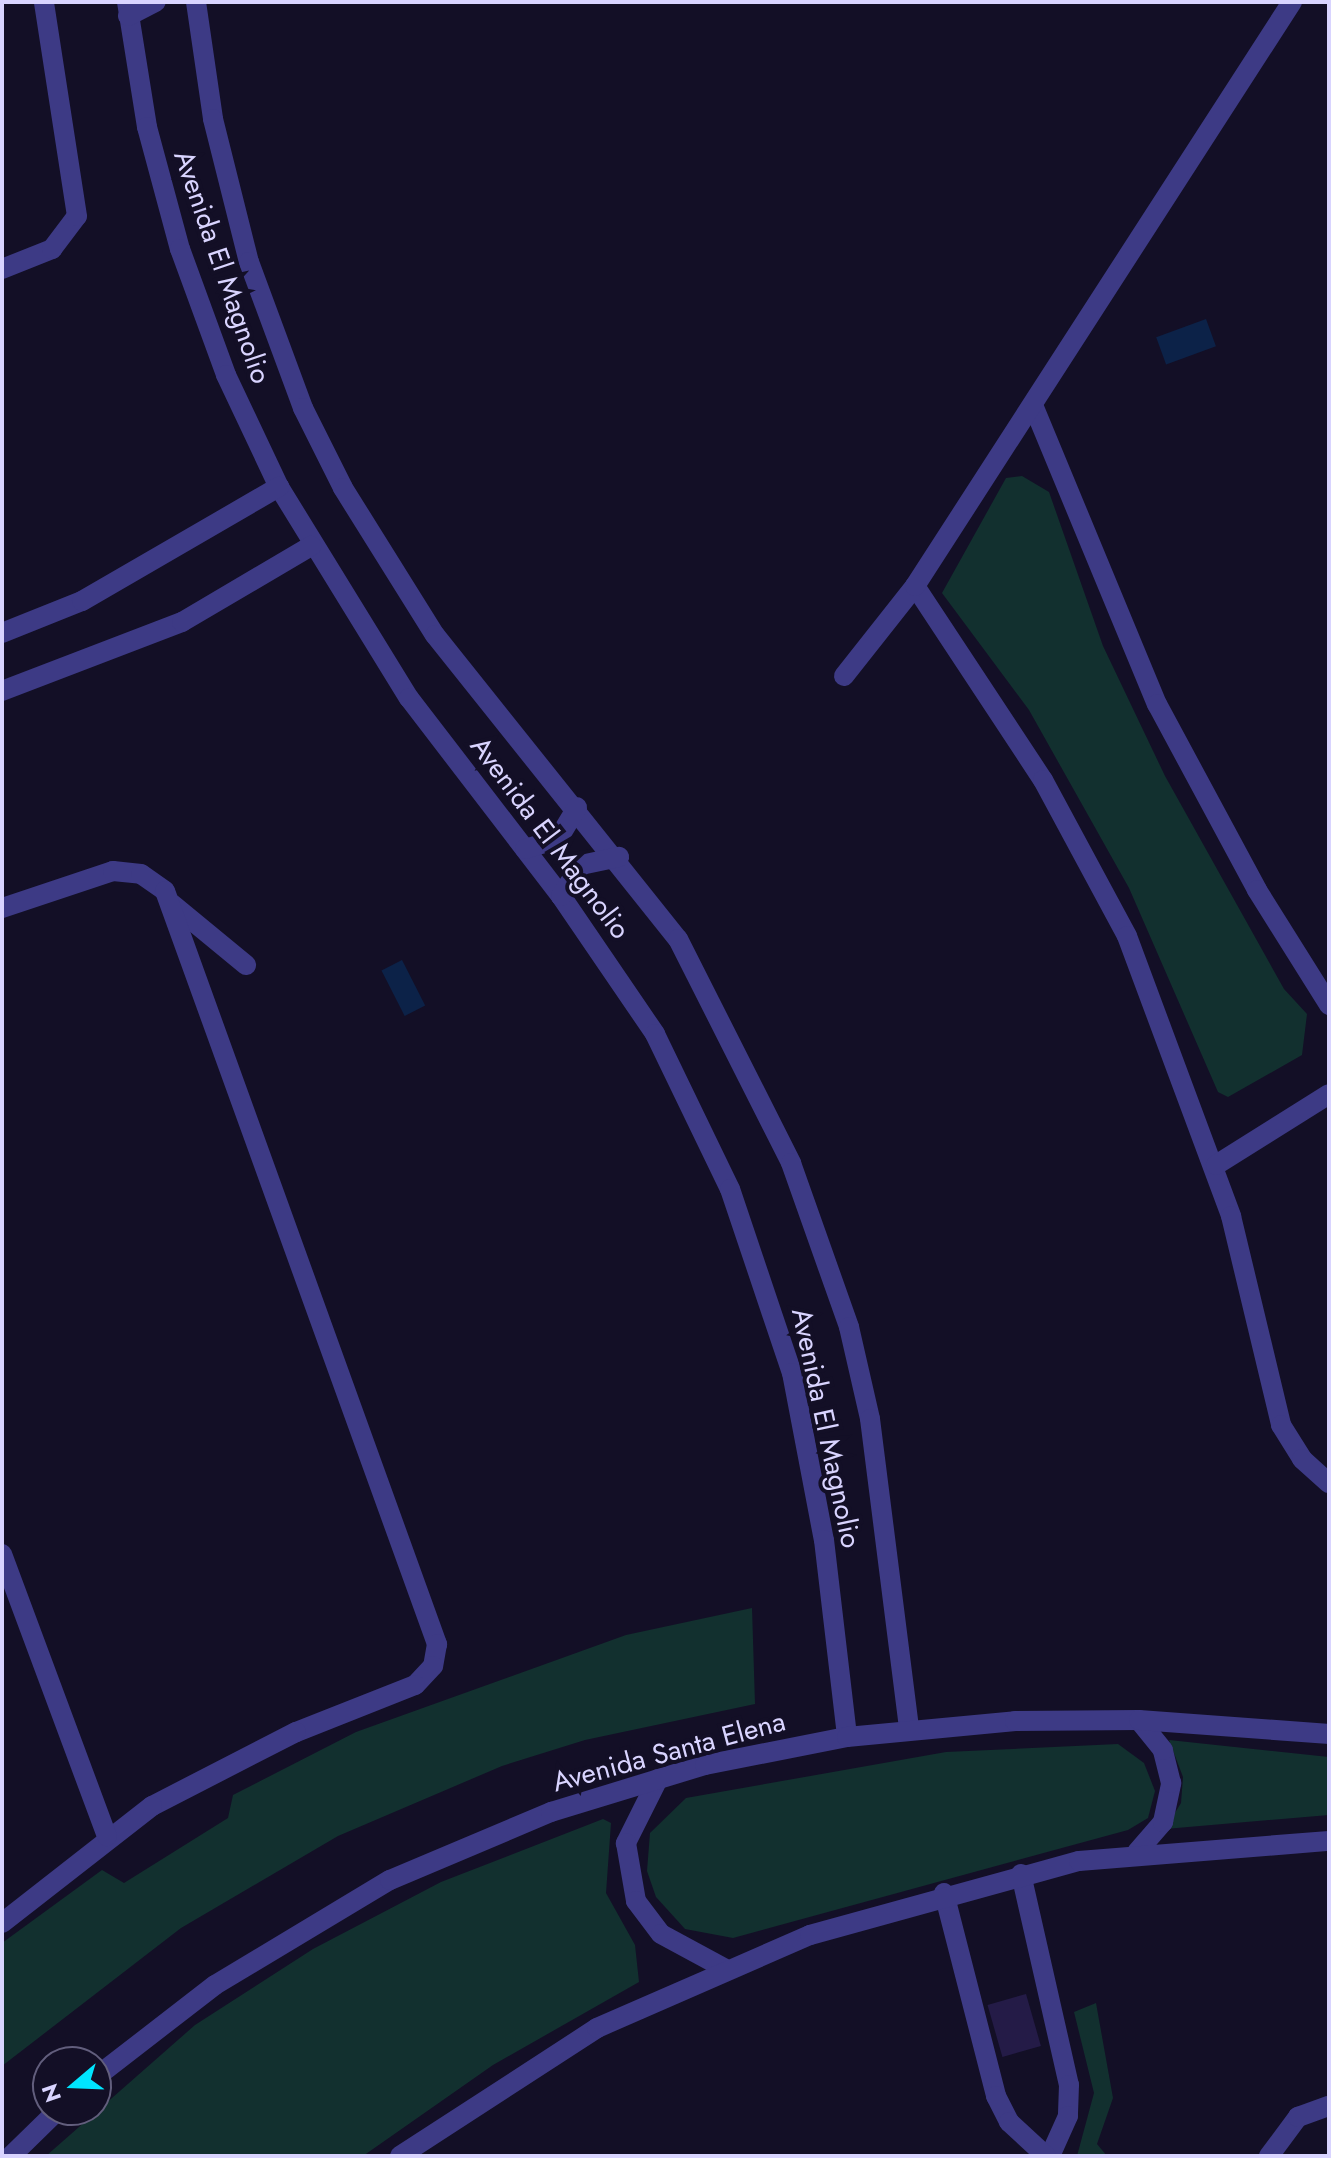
<!DOCTYPE html>
<style>
body{margin:0}
#map{position:relative;width:1331px;height:2158px;overflow:hidden;background:#130f26;font-family:Jost,sans-serif}
div>[style]{position:absolute}
.green>*{inset:0;background:#12302f}
.water>*{inset:0;background:#0c2248;transform-origin:0 0}
.building>*{inset:0;background:#241b47;transform-origin:0 0}
.minor>*{height:20px;margin:-10px;padding:0 10px;transform-origin:10px;border-radius:10px;background:#3d3a85}
span{translate:-50% -50%;white-space:nowrap;text-align:center;line-height:1.15;-webkit-text-stroke:8px #130f26;paint-order:stroke}
.street-label{font-size:28px;color:#d9d4ff}
.frame{position:absolute;inset:0;border:4px solid #d9d4ff;pointer-events:none}
.north{position:absolute;left:32px;top:2046px;width:80px;height:80px;box-sizing:border-box;background:#130f26;border:2px solid #625e7d;border-radius:50%;rotate:251deg;font-size:22px;font-weight:700;line-height:32px;text-align:center;color:#d9d4ff}
.north::after{content:'';display:block;margin:auto;width:28px;height:36px;background:#00e5ff;clip-path:polygon(50% 0,100% 100%,50% 72%,0 100%)}
</style>
<div id="map">
<div class="green">
<div style="clip-path:polygon(1022px 476px,1049px 492px,1103px 646px,1165px 776px,1284px 989px,1307px 1014px,1302px 1055px,1228px 1097px,1218px 1092px,1129px 888px,1029px 710px,942px 593px,1006px 478px)"></div>
<div style="clip-path:polygon(752px 1608px,755px 1704px,585px 1740px,502px 1766px,338px 1836px,181px 1928px,2px 2066px,2px 1943px,102px 1870px,124px 1883px,228px 1818px,233px 1795px,356px 1732px,626px 1635px)"></div>
<div style="clip-path:polygon(1169px 1740px,1329px 1757px,1329px 1815px,1165px 1829px,1181px 1803px,1183px 1777px)"></div>
<div style="clip-path:polygon(1118px 1744px,1144px 1763px,1155px 1791px,1148px 1818px,1128px 1830px,733px 1938px,685px 1929px,656px 1897px,647px 1871px,650px 1833px,686px 1798px,946px 1752px)"></div>
<div style="clip-path:polygon(603px 1819px,611px 1823px,606px 1893px,635px 1945px,639px 1982px,493px 2065px,363px 2156px,46px 2156px,195px 2025px,313px 1949px,441px 1882px)"></div>
<div style="clip-path:polygon(1096px 2003px,1113px 2098px,1097px 2144px,1107px 2156px,1077px 2156px,1094px 2093px,1074px 2012px)"></div>
</div>
<div class="water">
<div style="left:1206px;top:319px;width:29px;height:53px;rotate:70deg"></div>
<div style="left:402px;top:960px;width:51px;height:23px;rotate:63deg"></div>
</div>
<div class="building">
<div style="left:1026px;top:1994px;width:54px;height:40px;rotate:74deg"></div>
</div>
<div class="minor">
<div style="left:127px;top:2px;width:127px;rotate:80.9deg"></div>
<div style="left:147px;top:127px;width:126px;rotate:74.9deg"></div>
<div style="left:180px;top:249px;width:134px;rotate:69.9deg"></div>
<div style="left:226px;top:375px;width:124px;rotate:64.7deg"></div>
<div style="left:279px;top:487px;width:248px;rotate:58.4deg"></div>
<div style="left:409px;top:698px;width:250px;rotate:52.5deg"></div>
<div style="left:561px;top:896px;width:167px;rotate:55.7deg"></div>
<div style="left:655px;top:1034px;width:172px;rotate:64.2deg"></div>
<div style="left:730px;top:1189px;width:194px;rotate:71.4deg"></div>
<div style="left:792px;top:1373px;width:170px;rotate:79.2deg"></div>
<div style="left:824px;top:1540px;width:198px;rotate:83.3deg"></div>
<div style="left:196px;top:2px;width:118px;rotate:81.7deg"></div>
<div style="left:213px;top:119px;width:147px;rotate:75.9deg"></div>
<div style="left:249px;top:262px;width:156px;rotate:69.7deg"></div>
<div style="left:303px;top:408px;width:89px;rotate:63.4deg"></div>
<div style="left:343px;top:488px;width:173px;rotate:58deg"></div>
<div style="left:435px;top:635px;width:389px;rotate:51.4deg"></div>
<div style="left:678px;top:939px;width:251px;rotate:63.2deg"></div>
<div style="left:791px;top:1163px;width:174px;rotate:70.5deg"></div>
<div style="left:849px;top:1327px;width:94px;rotate:77.1deg"></div>
<div style="left:870px;top:1419px;width:312px;rotate:82.8deg"></div>
<div style="left:128px;top:16px;width:31px;rotate:-27deg"></div>
<div style="left:2px;top:269px;width:54px;rotate:-21.8deg"></div>
<div style="left:52px;top:249px;width:41px;rotate:-52.9deg"></div>
<div style="left:77px;top:216px;width:217px;rotate:-98.8deg"></div>
<div style="left:1033px;top:405px;width:324px;rotate:67.5deg"></div>
<div style="left:1157px;top:704px;width:211px;rotate:61.7deg"></div>
<div style="left:1257px;top:890px;width:136px;rotate:57.9deg"></div>
<div style="left:915px;top:586px;width:232px;rotate:56.6deg"></div>
<div style="left:1043px;top:780px;width:177px;rotate:61.7deg"></div>
<div style="left:1127px;top:936px;width:299px;rotate:69.6deg"></div>
<div style="left:1231px;top:1216px;width:215px;rotate:76.5deg"></div>
<div style="left:1281px;top:1425px;width:40px;rotate:58deg"></div>
<div style="left:1302px;top:1459px;width:36px;rotate:42deg"></div>
<div style="left:2px;top:633px;width:86px;rotate:-21.8deg"></div>
<div style="left:82px;top:601px;width:228px;rotate:-30.1deg"></div>
<div style="left:844px;top:676px;width:115px;rotate:-51.7deg"></div>
<div style="left:915px;top:586px;width:695px;rotate:-57.16deg"></div>
<div style="left:2px;top:691px;width:193px;rotate:-21deg"></div>
<div style="left:182px;top:622px;width:150px;rotate:-30.5deg"></div>
<div style="left:525px;top:849px;width:34px;rotate:-17deg"></div>
<div style="left:558px;top:839px;width:37px;rotate:-59deg"></div>
<div style="left:561px;top:896px;width:37px;rotate:-57deg"></div>
<div style="left:581px;top:865px;width:39px;rotate:-12deg"></div>
<div style="left:172px;top:904px;width:96px;rotate:39.5deg"></div>
<div style="left:2px;top:908px;width:117px;rotate:-18.4deg"></div>
<div style="left:113px;top:871px;width:28px;rotate:6deg"></div>
<div style="left:141px;top:874px;width:29px;rotate:35deg"></div>
<div style="left:165px;top:891px;width:801px;rotate:70.14deg"></div>
<div style="left:437px;top:1644px;width:22px;rotate:100deg"></div>
<div style="left:433px;top:1666px;width:26px;rotate:133deg"></div>
<div style="left:415px;top:1685px;width:128px;rotate:158.4deg"></div>
<div style="left:296px;top:1732px;width:162px;rotate:152.8deg"></div>
<div style="left:152px;top:1806px;width:190px;rotate:142deg"></div>
<div style="left:1216px;top:1165px;width:133px;rotate:-32.1deg"></div>
<div style="left:2px;top:1554px;width:301px;rotate:69.6deg"></div>
<div style="left:658px;top:1779px;width:72px;rotate:116.6deg"></div>
<div style="left:626px;top:1843px;width:59px;rotate:80.2deg"></div>
<div style="left:636px;top:1901px;width:41px;rotate:52.9deg"></div>
<div style="left:661px;top:1934px;width:72px;rotate:28.4deg"></div>
<div style="left:1137px;top:1852px;width:40px;rotate:-49deg"></div>
<div style="left:1163px;top:1822px;width:40px;rotate:-78deg"></div>
<div style="left:1171px;top:1783px;width:34px;rotate:-104deg"></div>
<div style="left:1163px;top:1750px;width:38px;rotate:-129deg"></div>
<div style="left:1021px;top:1874px;width:216px;rotate:77.2deg"></div>
<div style="left:1069px;top:2085px;width:31px;rotate:92deg"></div>
<div style="left:1068px;top:2116px;width:44px;rotate:114.2deg"></div>
<div style="left:944px;top:1893px;width:210px;rotate:75.6deg"></div>
<div style="left:996px;top:2096px;width:29px;rotate:63deg"></div>
<div style="left:1009px;top:2122px;width:50px;rotate:42.6deg"></div>
<div style="left:96px;top:2077px;width:150px;rotate:-37.7deg"></div>
<div style="left:215px;top:1985px;width:204px;rotate:-31deg"></div>
<div style="left:390px;top:1880px;width:175px;rotate:-22.9deg"></div>
<div style="left:551px;top:1812px;width:161px;rotate:-17deg"></div>
<div style="left:705px;top:1765px;width:145px;rotate:-11.2deg"></div>
<div style="left:847px;top:1737px;width:169px;rotate:-5.4deg"></div>
<div style="left:1015px;top:1721px;width:124px;rotate:-0.5deg"></div>
<div style="left:1139px;top:1720px;width:191px;rotate:4.2deg"></div>
<div style="left:11px;top:2156px;width:66px;rotate:-44.4deg"></div>
<div style="left:400px;top:2156px;width:235px;rotate:-33deg"></div>
<div style="left:597px;top:2028px;width:232px;rotate:-23.6deg"></div>
<div style="left:810px;top:1935px;width:279px;rotate:-15.4deg"></div>
<div style="left:1079px;top:1861px;width:251px;rotate:-4.6deg"></div>
<div style="left:1269px;top:2156px;width:49px;rotate:-53.4deg"></div>
<div style="left:1298px;top:2117px;width:33px;rotate:-20deg"></div>
</div>
<div class="street-label">
<span style="left:222px;top:267px;rotate:71deg">Avenida El Magnolio</span>
<span style="left:550px;top:838px;rotate:53deg">Avenida El Magnolio</span>
<span style="left:826px;top:1428px;rotate:78deg">Avenida El Magnolio</span>
<span style="left:669px;top:1752px;rotate:-15deg">Avenida Santa Elena</span>
</div>
<div class="frame"></div>
<div class="north">N</div>
</div>
